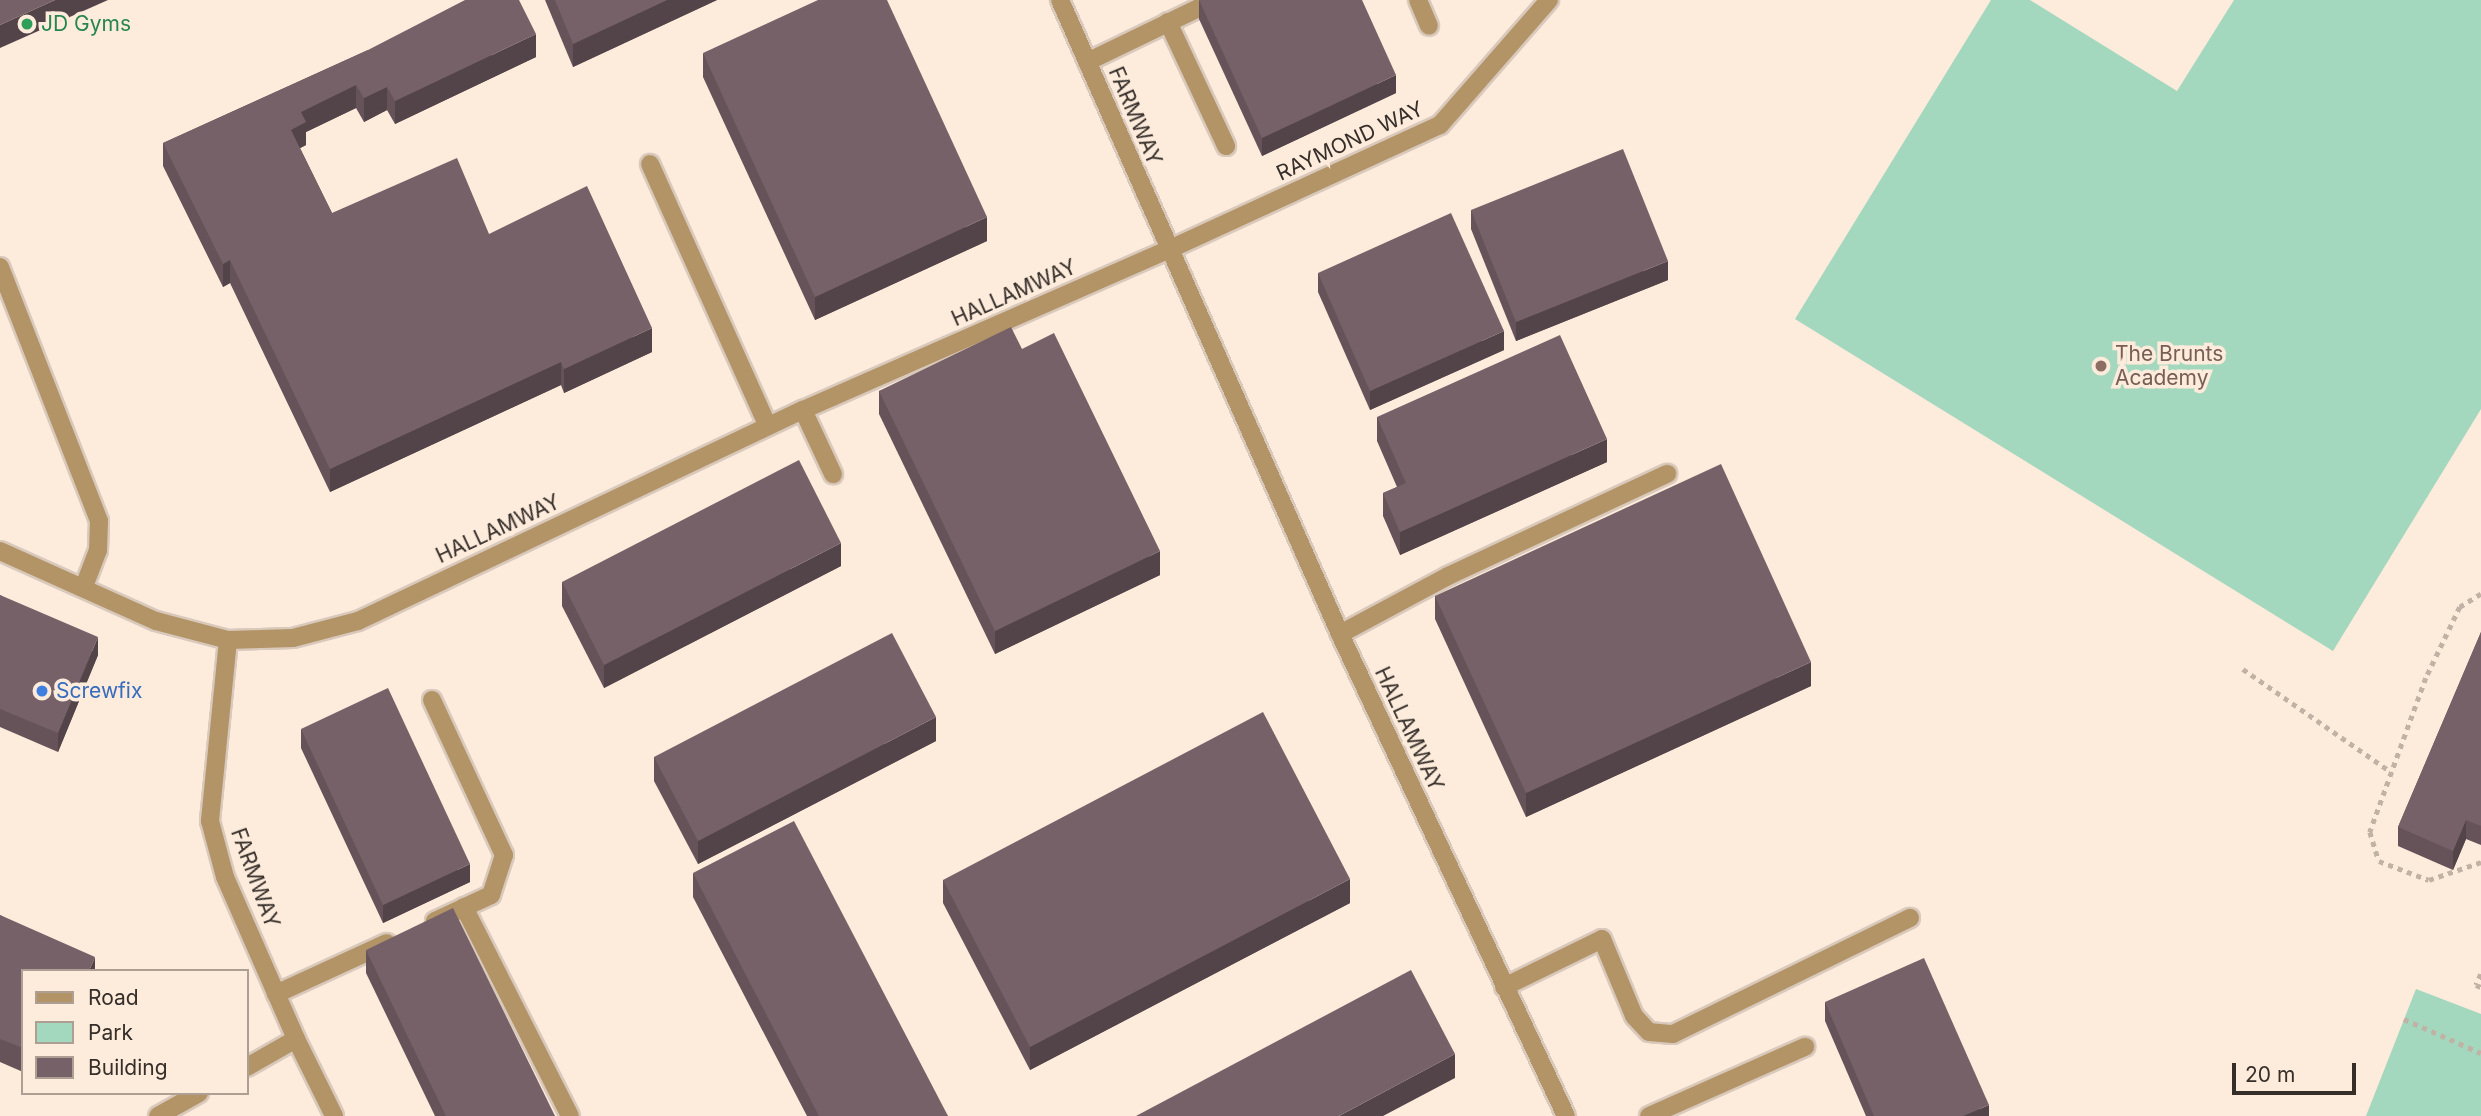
<!DOCTYPE html>
<style>
body{margin:0}
#map{position:relative;width:2481px;height:1116px;overflow:hidden;background:#fdebdc;font-family:Inter,sans-serif}
div>[style]{position:absolute}
[style*='--x']{left:calc(var(--x)*1px);top:calc(var(--y)*1px);width:calc(var(--w)*1px);rotate:calc(var(--a)*1deg)}
.green>*{inset:0;background:#a3d7be}
.path>*{height:4.5px;margin-top:-2.25px;transform-origin:0;background:repeating-linear-gradient(90deg,#c1b2a6 0 5px,transparent 0 10px)}
.roads{filter:drop-shadow(2px 0 #d9c9bc) drop-shadow(-2px 0 #d9c9bc) drop-shadow(0 2px #d9c9bc) drop-shadow(0 -2px #d9c9bc)}
.lane>*{height:18px;margin:-9px;padding:0 9px;transform-origin:9px;border-radius:9px;background:#b39467}
.street>*{height:18px;margin:-9px;padding:0 9px;transform-origin:9px;border-radius:9px;background:#b39467}
.wall>*{inset:0;background:#655359}
.shaded-wall>*{inset:0;background:#534449}
.building>*{inset:0;background:#766168}
.dots>*{width:19px;height:19px;translate:-50% -50%;box-sizing:border-box;border:4px solid #fdebdc;border-radius:50%}
span{translate:-50% -50%;white-space:nowrap;text-align:center;line-height:1.15;-webkit-text-stroke:7px #fdebdc;paint-order:stroke}
.leisure-label{font-size:21px;color:#27864d}
.left{translate:0 -50%;text-align:left}
.street-label{font-size:21px;color:#352e29}
.education-label{font-size:21px;color:#785e54}
.shop-label{font-size:21px;color:#366cbe}
.legend{position:absolute;left:21px;top:969px;width:228px;height:126px;box-sizing:border-box;background:#fdebdc;border:2px solid #ad9f94;margin:0;padding:9px 12px;list-style:none;font-size:21px;color:#352e29}
.legend li{display:flex;align-items:center;gap:14px;height:35px}
.legend b{width:35px;border:2px solid #ad9f94}
.scale{position:absolute;left:2232px;top:1063px;width:124px;height:32px;box-sizing:border-box;border:4px solid #352e29;border-top:0;padding-left:9px;font-size:21px;line-height:24px;white-space:nowrap;color:#352e29;-webkit-text-stroke:5px #fdebdc;paint-order:stroke}
</style>
<div id="map">
<div class="green">
<div style="clip-path:polygon(1991px 0,2030px 0,2177px 91px,2234px 0,2481px 0,2481px 409px,2333px 651px,1795px 319px)"></div>
<div style="clip-path:polygon(2416px 989px,2481px 1014px,2481px 1116px,2366px 1116px)"></div>
</div>
<div class="path">
<div style="--x:2481;--y:594;--w:25;--a:148"></div>
<div style="--x:2460;--y:607;--w:79;--a:115.6"></div>
<div style="--x:2426;--y:678;--w:164;--a:110"></div>
<div style="--x:2370;--y:832;--w:30;--a:73"></div>
<div style="--x:2379;--y:861;--w:53;--a:20.8"></div>
<div style="--x:2429;--y:880;--w:55;--a:-19.1"></div>
<div style="--x:2243;--y:669;--w:180;--a:34.8"></div>
<div style="--x:2481;--y:974;--w:12;--a:114"></div>
<div style="--x:2476;--y:985;--w:5;--a:22"></div>
<div style="--x:2404;--y:1019;--w:84;--a:23.8"></div>
</div>
<div class="roads">
<div class="lane">
<div style="--x:1418;--y:0;--w:28;--a:67"></div>
<div style="--x:1168;--y:22;--w:137;--a:64.9"></div>
<div style="--x:1087;--y:62;--w:142;--a:-25.8"></div>
<div style="--x:650;--y:164;--w:287;--a:65.8"></div>
<div style="--x:0;--y:267;--w:273;--a:68.7"></div>
<div style="--x:99;--y:521;--w:29;--a:92"></div>
<div style="--x:98;--y:550;--w:39;--a:111"></div>
<div style="--x:803;--y:410;--w:71;--a:64.9"></div>
<div style="--x:1340;--y:634;--w:123;--a:-28.2"></div>
<div style="--x:1448;--y:576;--w:242;--a:-25"></div>
<div style="--x:432;--y:700;--w:171;--a:65.1"></div>
<div style="--x:504;--y:855;--w:42;--a:108"></div>
<div style="--x:491;--y:895;--w:62;--a:155.1"></div>
<div style="--x:464;--y:907;--w:234;--a:63.1"></div>
<div style="--x:1504;--y:987;--w:109;--a:-26.1"></div>
<div style="--x:1602;--y:939;--w:83;--a:67.4"></div>
<div style="--x:1634;--y:1016;--w:22;--a:47"></div>
<div style="--x:1649;--y:1032;--w:24;--a:5"></div>
<div style="--x:1673;--y:1034;--w:264;--a:-26.1"></div>
<div style="--x:276;--y:994;--w:122;--a:-24.7"></div>
<div style="--x:1649;--y:1116;--w:171;--a:-23.9"></div>
</div>
<div class="street">
<div style="--x:1060;--y:0;--w:693;--a:66.17"></div>
<div style="--x:1340;--y:634;--w:532;--a:64.88"></div>
<div style="--x:0;--y:551;--w:171;--a:24.2"></div>
<div style="--x:156;--y:621;--w:74;--a:14.8"></div>
<div style="--x:228;--y:640;--w:65;--a:-1.8"></div>
<div style="--x:293;--y:638;--w:67;--a:-14.7"></div>
<div style="--x:358;--y:621;--w:492;--a:-25.4"></div>
<div style="--x:803;--y:410;--w:399;--a:-23.7"></div>
<div style="--x:1168;--y:250;--w:299;--a:-24.7"></div>
<div style="--x:1440;--y:125;--w:166;--a:-48.9"></div>
<div style="--x:228;--y:640;--w:182;--a:95.7"></div>
<div style="--x:210;--y:821;--w:58;--a:75"></div>
<div style="--x:225;--y:877;--w:177;--a:66.3"></div>
<div style="--x:296;--y:1039;--w:56;--a:150.3"></div>
<div style="--x:296;--y:1039;--w:86;--a:63.7"></div>
<div style="--x:158;--y:1116;--w:47;--a:-29.3"></div>
</div>
</div>
<div class="wall">
<div style="clip-path:polygon(545px 0,717px 0,573px 67px)"></div>
<div style="clip-path:polygon(1199px 0,1396px 93px,1262px 156px,1199px 19px)"></div>
<div style="clip-path:polygon(368px 50px,536px 57px,395px 124px,387px 110px,364px 122px,356px 108px,306px 132px,306px 145px,300px 148px,332px 213px,489px 234px,652px 352px,564px 393px,561px 385px,330px 492px,230px 283px,223px 287px,163px 166px,163px 143px)"></div>
<div style="clip-path:polygon(703px 53px,987px 241px,815px 320px,703px 77px)"></div>
<div style="clip-path:polygon(1471px 210px,1668px 280px,1516px 341px,1471px 229px)"></div>
<div style="clip-path:polygon(1318px 273px,1504px 350px,1370px 410px,1318px 292px)"></div>
<div style="clip-path:polygon(1022px 349px,1160px 575px,995px 654px,879px 414px,879px 391px)"></div>
<div style="clip-path:polygon(1377px 417px,1607px 462px,1400px 555px,1383px 516px,1383px 493px,1397px 487px,1377px 441px)"></div>
<div style="clip-path:polygon(841px 566px,604px 688px,562px 606px,562px 582px)"></div>
<div style="clip-path:polygon(0 595px,98px 655px,58px 752px,0 727px)"></div>
<div style="clip-path:polygon(1435px 596px,1811px 686px,1526px 817px,1435px 619px)"></div>
<div style="clip-path:polygon(2481px 632px,2481px 845px,2466px 839px,2453px 870px,2398px 846px,2398px 827px)"></div>
<div style="clip-path:polygon(301px 729px,470px 882px,383px 923px,301px 748px)"></div>
<div style="clip-path:polygon(936px 741px,698px 864px,654px 781px,654px 757px)"></div>
<div style="clip-path:polygon(693px 873px,948px 1116px,807px 1116px,693px 897px)"></div>
<div style="clip-path:polygon(943px 880px,1350px 903px,1030px 1070px,943px 903px)"></div>
<div style="clip-path:polygon(0 915px,95px 971px,23px 971px,23px 1072px,0 1062px)"></div>
<div style="clip-path:polygon(366px 950px,555px 1116px,435px 1116px,366px 973px)"></div>
<div style="clip-path:polygon(1825px 1002px,1989px 1116px,1866px 1116px,1825px 1021px)"></div>
</div>
<div class="shaded-wall">
<div style="clip-path:polygon(55px 0,108px 0,0 48px,0 25px)"></div>
<div style="clip-path:polygon(667px 0,717px 0,573px 67px,573px 44px)"></div>
<div style="clip-path:polygon(536px 34px,536px 57px,395px 124px,395px 101px)"></div>
<div style="clip-path:polygon(1396px 75px,1396px 93px,1262px 156px,1262px 138px)"></div>
<div style="clip-path:polygon(356px 85px,356px 108px,306px 132px,306px 145px,291px 153px,291px 130px,301px 112px)"></div>
<div style="clip-path:polygon(387px 87px,387px 110px,364px 122px,364px 98px)"></div>
<div style="clip-path:polygon(987px 217px,987px 241px,815px 320px,815px 297px)"></div>
<div style="clip-path:polygon(230px 260px,230px 283px,223px 287px,223px 264px)"></div>
<div style="clip-path:polygon(1668px 261px,1668px 280px,1516px 341px,1516px 322px)"></div>
<div style="clip-path:polygon(652px 328px,652px 352px,564px 393px,564px 369px)"></div>
<div style="clip-path:polygon(1504px 331px,1504px 350px,1370px 410px,1370px 391px)"></div>
<div style="clip-path:polygon(561px 362px,561px 385px,330px 492px,330px 469px)"></div>
<div style="clip-path:polygon(1607px 439px,1607px 462px,1400px 555px,1400px 532px)"></div>
<div style="clip-path:polygon(841px 543px,841px 566px,604px 688px,604px 665px)"></div>
<div style="clip-path:polygon(1160px 551px,1160px 575px,995px 654px,995px 631px)"></div>
<div style="clip-path:polygon(98px 637px,98px 655px,58px 752px,58px 733px)"></div>
<div style="clip-path:polygon(1811px 662px,1811px 686px,1526px 817px,1526px 793px)"></div>
<div style="clip-path:polygon(936px 717px,936px 741px,698px 864px,698px 841px)"></div>
<div style="clip-path:polygon(2466px 820px,2466px 839px,2453px 870px,2453px 851px)"></div>
<div style="clip-path:polygon(470px 864px,470px 882px,383px 923px,383px 905px)"></div>
<div style="clip-path:polygon(1350px 879px,1350px 903px,1030px 1070px,1030px 1047px)"></div>
<div style="clip-path:polygon(95px 957px,95px 971px,89px 971px)"></div>
<div style="clip-path:polygon(1455px 1054px,1455px 1078px,1383px 1116px,1339px 1116px)"></div>
<div style="clip-path:polygon(1989px 1105px,1989px 1116px,1963px 1116px)"></div>
</div>
<div class="building">
<div style="clip-path:polygon(0 0,55px 0,0 25px)"></div>
<div style="clip-path:polygon(465px 0,519px 0,536px 34px,395px 101px,387px 87px,364px 98px,356px 85px,301px 112px,306px 122px,291px 130px,332px 213px,457px 158px,489px 234px,587px 186px,652px 328px,564px 369px,561px 362px,330px 469px,230px 260px,223px 264px,163px 143px,368px 50px)"></div>
<div style="clip-path:polygon(555px 0,667px 0,573px 44px)"></div>
<div style="clip-path:polygon(818px 0,887px 0,987px 217px,815px 297px,703px 53px)"></div>
<div style="clip-path:polygon(1199px 0,1362px 0,1396px 75px,1262px 138px)"></div>
<div style="clip-path:polygon(1623px 149px,1668px 261px,1516px 322px,1471px 210px)"></div>
<div style="clip-path:polygon(1451px 213px,1504px 331px,1370px 391px,1318px 273px)"></div>
<div style="clip-path:polygon(1011px 327px,1022px 349px,1054px 333px,1160px 551px,995px 631px,879px 391px)"></div>
<div style="clip-path:polygon(1560px 335px,1607px 439px,1400px 532px,1383px 493px,1406px 483px,1377px 417px)"></div>
<div style="clip-path:polygon(799px 460px,841px 543px,604px 665px,562px 582px)"></div>
<div style="clip-path:polygon(1721px 464px,1811px 662px,1526px 793px,1435px 596px)"></div>
<div style="clip-path:polygon(0 595px,98px 637px,58px 733px,0 709px)"></div>
<div style="clip-path:polygon(2481px 632px,2481px 826px,2466px 820px,2453px 851px,2398px 827px)"></div>
<div style="clip-path:polygon(892px 633px,936px 717px,698px 841px,654px 757px)"></div>
<div style="clip-path:polygon(388px 688px,470px 864px,383px 905px,301px 729px)"></div>
<div style="clip-path:polygon(1263px 712px,1350px 879px,1030px 1047px,943px 880px)"></div>
<div style="clip-path:polygon(794px 821px,948px 1116px,819px 1116px,693px 873px)"></div>
<div style="clip-path:polygon(453px 908px,555px 1116px,446px 1116px,366px 950px)"></div>
<div style="clip-path:polygon(0 915px,95px 957px,89px 971px,23px 971px,23px 1048px,0 1039px)"></div>
<div style="clip-path:polygon(1924px 958px,1989px 1105px,1963px 1116px,1874px 1116px,1825px 1002px)"></div>
<div style="clip-path:polygon(1411px 970px,1455px 1054px,1339px 1116px,1136px 1116px)"></div>
</div>
<div class="dots">
<div style="left:27px;top:24px;background:#2e9e5b"></div>
<div style="left:2101px;top:366px;background:#8d6e63"></div>
<div style="left:42px;top:691px;background:#3f7fe0"></div>
</div>
<div class="leisure-label">
<span class="left" style="left:41px;top:24px">JD Gyms</span>
</div>
<div class="street-label">
<span style="left:1135px;top:116px;rotate:67deg">FARMWAY</span>
<span style="left:1350px;top:141px;rotate:-25deg">RAYMOND WAY</span>
<span style="left:1014px;top:293px;rotate:-24deg">HALLAMWAY</span>
<span style="left:498px;top:529px;rotate:-25deg">HALLAMWAY</span>
<span style="left:1409px;top:729px;rotate:65deg">HALLAMWAY</span>
<span style="left:255px;top:878px;rotate:70deg">FARMWAY</span>
</div>
<div class="education-label">
<span class="left" style="left:2115px;top:366px">The Brunts<br>Academy</span>
</div>
<div class="shop-label">
<span class="left" style="left:56px;top:691px">Screwfix</span>
</div>
<ul class="legend">
<li><b style="height:9px;background:#b39467"></b>Road</li>
<li><b style="height:19px;background:#a3d7be"></b>Park</li>
<li><b style="height:19px;background:#766168"></b>Building</li>
</ul>
<div class="scale">20 m</div>
</div>
